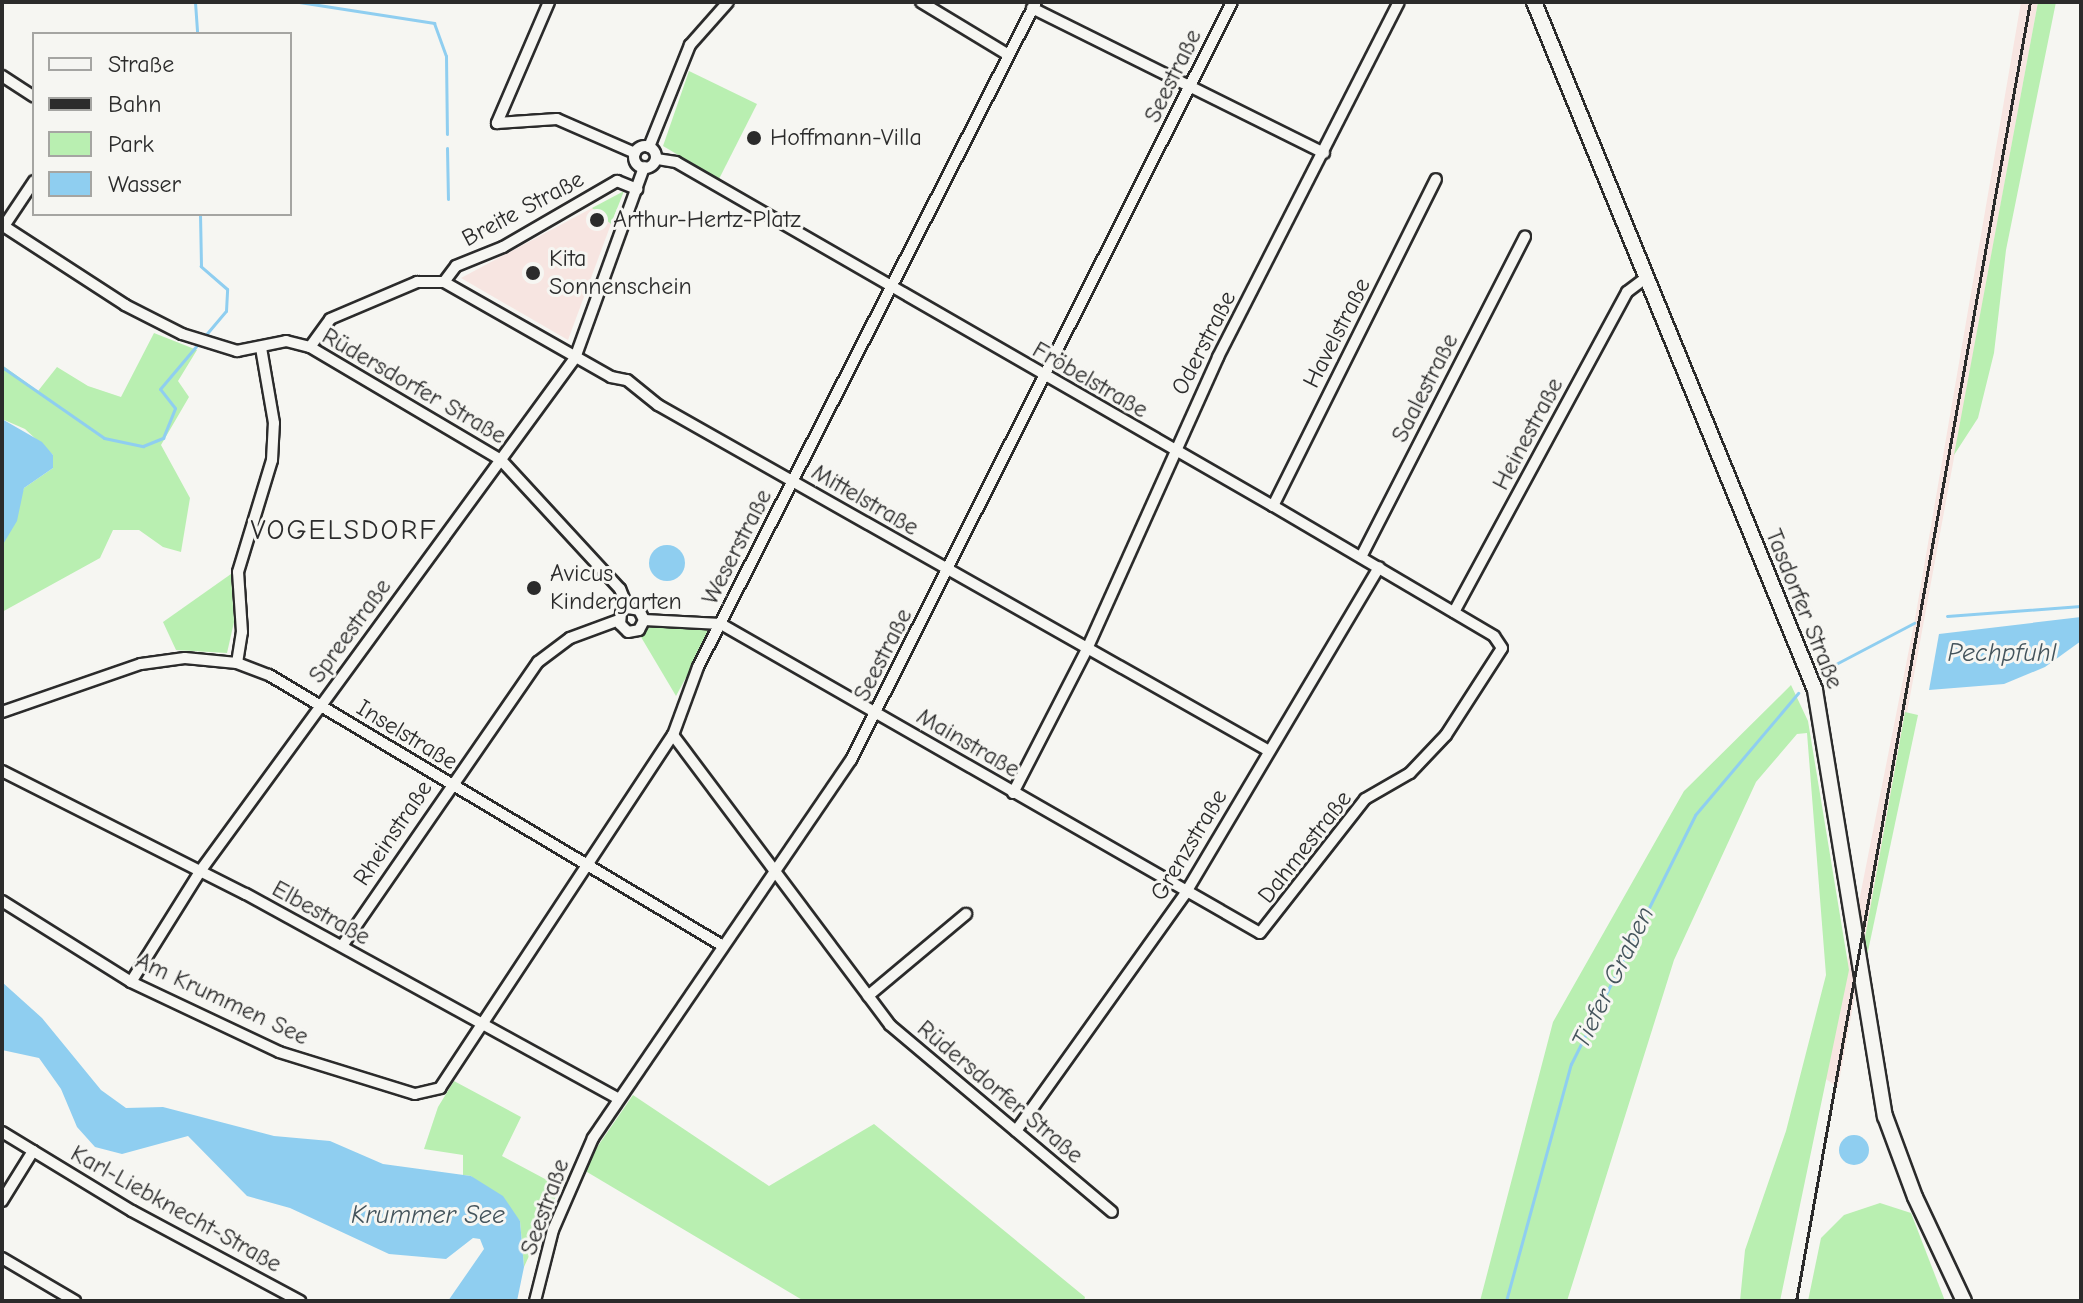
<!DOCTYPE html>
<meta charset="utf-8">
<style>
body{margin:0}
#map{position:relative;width:2083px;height:1303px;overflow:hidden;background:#f6f6f2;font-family:"Comic Neue",sans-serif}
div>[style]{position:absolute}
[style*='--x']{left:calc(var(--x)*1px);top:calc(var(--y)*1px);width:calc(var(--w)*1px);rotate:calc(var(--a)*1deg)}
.built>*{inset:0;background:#f7e5e1}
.green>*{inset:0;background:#b9efb1}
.water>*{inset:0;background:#8fcef0}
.round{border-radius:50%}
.stream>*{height:3px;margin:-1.5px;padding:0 1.5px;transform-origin:1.5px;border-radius:1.5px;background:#8fcef0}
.roads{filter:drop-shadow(2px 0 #2b2b2b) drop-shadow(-2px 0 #2b2b2b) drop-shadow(0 2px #2b2b2b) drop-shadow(0 -2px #2b2b2b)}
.street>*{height:10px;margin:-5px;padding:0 5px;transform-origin:5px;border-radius:5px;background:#f6f6f2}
.street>.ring{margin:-5px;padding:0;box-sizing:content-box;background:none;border:10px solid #f6f6f2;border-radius:50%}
.secondary>*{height:14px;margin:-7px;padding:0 7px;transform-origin:7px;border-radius:7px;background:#f6f6f2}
.rail>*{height:3px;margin:-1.5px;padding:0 1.5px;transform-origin:1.5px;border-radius:1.5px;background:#2b2b2b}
.dots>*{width:22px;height:22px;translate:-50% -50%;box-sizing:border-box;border:4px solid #f6f6f2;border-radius:50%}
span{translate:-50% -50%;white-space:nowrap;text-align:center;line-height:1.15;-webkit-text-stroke:6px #f6f6f2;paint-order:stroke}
.street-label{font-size:24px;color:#2b2b2b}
.poi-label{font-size:24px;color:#2b2b2b}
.left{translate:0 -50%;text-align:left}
.water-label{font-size:26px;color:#44545c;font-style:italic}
.quarter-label{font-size:28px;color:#2b2b2b;letter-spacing:2px}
.frame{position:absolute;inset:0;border:4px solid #2b2b2b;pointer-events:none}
.legend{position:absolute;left:32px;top:32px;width:260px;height:184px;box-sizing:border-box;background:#f6f6f2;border:2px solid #a5a5a2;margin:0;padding:10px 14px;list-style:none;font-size:24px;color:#2b2b2b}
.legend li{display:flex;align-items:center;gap:16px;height:40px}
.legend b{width:40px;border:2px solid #a5a5a2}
</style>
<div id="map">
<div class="built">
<div style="clip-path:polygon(2021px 2px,2038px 2px,1838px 1087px,1824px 1078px,1915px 619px)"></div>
<div style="clip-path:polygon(592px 208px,611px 224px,568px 340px,461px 278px)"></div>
</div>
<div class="green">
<div style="clip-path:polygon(2038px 2px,2056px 2px,2006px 250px,1994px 353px,1978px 418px,1954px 455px)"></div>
<div style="clip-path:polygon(689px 71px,757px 104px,719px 179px,663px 146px)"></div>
<div style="clip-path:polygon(624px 191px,611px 224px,592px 208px)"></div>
<div style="clip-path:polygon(154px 333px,197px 350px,178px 381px,189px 397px,161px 445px,190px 498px,181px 552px,163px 547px,139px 530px,113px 530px,100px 558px,2px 612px,2px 546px,24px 488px,53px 468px,53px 455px,25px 429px,2px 419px,2px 365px,38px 391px,57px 367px,88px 386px,121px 397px)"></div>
<div style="clip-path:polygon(231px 574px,234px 622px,227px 653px,176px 650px,163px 622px)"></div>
<div style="clip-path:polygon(662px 625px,712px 629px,676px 696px,641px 637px,648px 626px)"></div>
<div style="clip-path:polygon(1791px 685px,1808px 721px,1849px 970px,1780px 1301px,1740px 1301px,1745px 1250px,1786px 1131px,1826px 975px,1807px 733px,1797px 734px,1756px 782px,1674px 960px,1567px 1301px,1480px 1301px,1553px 1022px,1684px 791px)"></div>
<div style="clip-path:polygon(1905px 712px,1918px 715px,1864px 970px,1862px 955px)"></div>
<div style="clip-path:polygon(454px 1081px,521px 1117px,502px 1156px,560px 1187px,524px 1267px,520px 1221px,471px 1176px,463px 1175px,463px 1155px,424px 1149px,438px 1107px)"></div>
<div style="clip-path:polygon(633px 1095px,769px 1186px,874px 1124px,1085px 1297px,1084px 1301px,804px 1301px,582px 1169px)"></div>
<div style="clip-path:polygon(1880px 1203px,1911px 1213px,1945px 1301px,1808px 1301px,1821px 1238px,1844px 1215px)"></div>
</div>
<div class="water">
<div style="clip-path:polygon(2px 419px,42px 442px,53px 455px,53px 468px,24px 488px,17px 521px,2px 546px)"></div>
<div class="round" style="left:649px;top:545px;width:36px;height:36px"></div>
<div style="clip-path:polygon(2081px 617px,2081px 641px,2045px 667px,2004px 684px,1929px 690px,1939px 634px)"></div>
<div style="clip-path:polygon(2px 982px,42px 1018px,101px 1090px,126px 1108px,163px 1107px,274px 1136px,330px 1141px,383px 1164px,471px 1176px,503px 1196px,520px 1221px,524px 1267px,517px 1301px,448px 1301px,484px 1249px,480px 1239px,473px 1238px,446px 1259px,389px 1254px,290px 1208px,247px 1196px,188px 1136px,122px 1154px,95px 1147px,77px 1127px,61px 1089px,39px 1058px,2px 1050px)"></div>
<div class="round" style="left:1839px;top:1135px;width:30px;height:30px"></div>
</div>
<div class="stream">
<div style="--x:195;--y:2;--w:32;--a:86"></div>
<div style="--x:299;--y:2;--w:137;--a:8.8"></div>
<div style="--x:434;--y:23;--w:35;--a:70"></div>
<div style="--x:446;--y:56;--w:78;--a:89.3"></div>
<div style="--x:447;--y:148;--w:51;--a:88.9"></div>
<div style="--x:2;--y:367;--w:124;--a:34.8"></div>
<div style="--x:104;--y:438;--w:40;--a:12"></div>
<div style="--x:143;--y:446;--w:22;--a:-22"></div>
<div style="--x:163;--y:438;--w:32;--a:-68"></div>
<div style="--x:175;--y:408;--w:24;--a:-128"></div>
<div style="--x:160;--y:389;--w:102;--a:-49.8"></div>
<div style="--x:226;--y:311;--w:22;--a:-87"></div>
<div style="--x:227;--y:289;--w:35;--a:-139"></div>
<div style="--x:201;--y:266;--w:52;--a:-91.1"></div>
<div style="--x:1947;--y:616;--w:134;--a:-4.3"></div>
<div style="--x:1832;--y:666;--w:93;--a:-27.7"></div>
<div style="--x:1506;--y:1301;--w:246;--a:-74.7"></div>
<div style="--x:1571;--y:1064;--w:278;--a:-63.5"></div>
<div style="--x:1695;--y:815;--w:160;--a:-49.8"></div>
</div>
<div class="roads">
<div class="street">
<div style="--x:549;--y:2;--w:132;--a:113.3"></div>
<div style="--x:497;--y:123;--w:60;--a:-3.8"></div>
<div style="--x:557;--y:119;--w:85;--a:23.6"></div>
<div style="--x:921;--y:2;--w:100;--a:31.2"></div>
<div style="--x:1032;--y:8;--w:326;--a:26.4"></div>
<div style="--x:2;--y:76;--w:38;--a:33"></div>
<div class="ring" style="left:634px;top:146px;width:12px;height:12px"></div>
<div style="--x:649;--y:147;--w:110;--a:-68.1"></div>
<div style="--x:690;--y:45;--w:57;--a:-48.5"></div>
<div style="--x:2;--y:225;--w:147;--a:33"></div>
<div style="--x:125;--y:305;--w:64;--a:27"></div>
<div style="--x:182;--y:334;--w:58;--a:17.2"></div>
<div style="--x:237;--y:351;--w:50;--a:-11.5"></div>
<div style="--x:286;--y:341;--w:25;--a:14"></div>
<div style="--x:310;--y:347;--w:222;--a:30.6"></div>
<div style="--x:501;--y:460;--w:176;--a:47.3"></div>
<div style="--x:620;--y:589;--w:21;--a:67"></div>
<div style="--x:4;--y:226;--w:54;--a:-56.3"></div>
<div style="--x:444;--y:282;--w:192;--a:29.6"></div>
<div style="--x:611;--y:377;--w:16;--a:11"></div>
<div style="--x:627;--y:380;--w:40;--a:39"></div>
<div style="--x:658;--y:405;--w:702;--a:29.52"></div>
<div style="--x:310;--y:347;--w:34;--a:-54"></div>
<div style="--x:330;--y:319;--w:95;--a:-23"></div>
<div style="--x:417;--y:282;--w:27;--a:0"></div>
<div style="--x:444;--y:282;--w:20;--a:-53"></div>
<div style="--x:456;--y:266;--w:51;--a:-22"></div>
<div style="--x:503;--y:247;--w:132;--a:-30.1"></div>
<div style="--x:617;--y:181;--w:22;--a:22"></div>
<div style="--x:1273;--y:506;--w:365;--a:-63.5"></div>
<div style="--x:1361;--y:557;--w:360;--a:-62.9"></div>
<div style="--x:628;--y:608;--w:11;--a:10"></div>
<div style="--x:639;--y:610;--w:11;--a:63"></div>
<div style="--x:1454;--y:612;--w:364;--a:-61.6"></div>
<div style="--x:1627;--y:292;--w:20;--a:-37"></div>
<div style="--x:621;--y:613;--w:11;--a:95"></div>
<div style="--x:620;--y:624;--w:11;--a:45"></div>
<div style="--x:628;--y:632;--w:11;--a:-10"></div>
<div style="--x:639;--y:630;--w:11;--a:-63"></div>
<div style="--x:644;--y:620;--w:77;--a:3"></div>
<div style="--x:721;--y:624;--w:621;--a:29.82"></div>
<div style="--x:1260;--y:933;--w:170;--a:-51.9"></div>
<div style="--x:1365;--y:799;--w:52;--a:-30"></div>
<div style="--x:1410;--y:773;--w:52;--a:-46.5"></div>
<div style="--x:1446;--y:735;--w:103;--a:-57.2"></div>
<div style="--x:1502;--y:648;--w:14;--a:-124"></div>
<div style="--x:1494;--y:636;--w:256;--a:-149.5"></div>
<div style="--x:1273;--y:506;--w:689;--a:-150.05"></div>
<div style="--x:676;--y:162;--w:20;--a:-171"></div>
<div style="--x:237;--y:663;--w:31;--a:-81"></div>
<div style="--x:242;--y:632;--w:60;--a:-93.8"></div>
<div style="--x:238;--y:572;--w:117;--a:-73.1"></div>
<div style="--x:272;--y:460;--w:37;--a:-87"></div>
<div style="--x:274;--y:423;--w:76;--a:-99.8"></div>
<div style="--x:2;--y:712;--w:147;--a:-19.1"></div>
<div style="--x:141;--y:664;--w:44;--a:-7.8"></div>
<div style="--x:185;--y:658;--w:52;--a:5.5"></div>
<div style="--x:237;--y:663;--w:34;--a:21"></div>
<div style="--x:269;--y:675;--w:529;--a:30.83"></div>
<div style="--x:673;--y:735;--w:362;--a:53.2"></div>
<div style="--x:890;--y:1025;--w:290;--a:40.1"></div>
<div style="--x:2;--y:771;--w:273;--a:26.8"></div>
<div style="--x:246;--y:894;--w:422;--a:28.8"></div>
<div style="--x:1013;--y:793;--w:162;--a:-62.8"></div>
<div style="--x:1087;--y:649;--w:320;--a:-65.8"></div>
<div style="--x:1218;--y:357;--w:398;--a:-63"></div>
<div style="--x:2;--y:901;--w:152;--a:32.1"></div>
<div style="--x:131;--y:982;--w:164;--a:25.3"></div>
<div style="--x:279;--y:1052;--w:142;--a:17.2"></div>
<div style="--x:415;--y:1094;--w:26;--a:-13"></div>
<div style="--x:440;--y:1088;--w:423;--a:-56.6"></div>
<div style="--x:673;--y:735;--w:72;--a:-69.8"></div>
<div style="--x:698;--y:667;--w:746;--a:-63.06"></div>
<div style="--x:342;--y:946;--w:345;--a:-55.4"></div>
<div style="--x:538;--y:662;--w:40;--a:-37"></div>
<div style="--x:570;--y:638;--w:52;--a:-20.2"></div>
<div style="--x:131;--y:982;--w:132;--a:-58"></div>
<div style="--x:201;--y:870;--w:634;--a:-53.85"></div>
<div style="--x:575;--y:358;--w:203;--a:-70.1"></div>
<div style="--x:868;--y:996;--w:128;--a:-39.9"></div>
<div style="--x:1016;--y:1131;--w:291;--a:-54.5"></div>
<div style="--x:1185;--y:894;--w:380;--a:-59.3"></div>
<div style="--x:2;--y:1132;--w:152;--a:31.3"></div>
<div style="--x:132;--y:1211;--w:191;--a:28.2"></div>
<div style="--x:2;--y:1201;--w:59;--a:-58.2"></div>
<div style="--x:2;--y:1258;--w:85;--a:30.5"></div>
<div style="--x:535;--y:1301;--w:73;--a:-75.8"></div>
<div style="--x:553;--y:1230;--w:100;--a:-66.5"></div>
<div style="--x:593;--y:1138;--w:458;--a:-55.7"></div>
<div style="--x:851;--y:760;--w:848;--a:-63.31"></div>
</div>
<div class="secondary">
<div style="--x:1534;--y:2;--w:743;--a:67.78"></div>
<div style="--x:1815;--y:690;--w:432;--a:80.7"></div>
<div style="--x:1885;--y:1116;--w:86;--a:69.7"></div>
<div style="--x:1915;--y:1197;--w:115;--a:64.8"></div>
</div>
</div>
<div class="rail">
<div style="--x:1796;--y:1301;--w:1320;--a:-79.79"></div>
</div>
<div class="dots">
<div style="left:754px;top:138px;background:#2b2b2b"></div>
<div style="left:597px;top:220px;background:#2b2b2b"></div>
<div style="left:533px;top:273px;background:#2b2b2b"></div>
<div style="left:534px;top:588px;background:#2b2b2b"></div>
</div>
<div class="street-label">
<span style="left:1173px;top:76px;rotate:-64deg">Seestraße</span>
<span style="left:523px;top:209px;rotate:-28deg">Breite Straße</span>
<span style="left:1337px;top:333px;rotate:-63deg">Havelstraße</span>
<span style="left:1204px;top:343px;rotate:-63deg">Oderstraße</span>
<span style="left:1090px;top:380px;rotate:30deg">Fröbelstraße</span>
<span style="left:414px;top:386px;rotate:30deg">Rüdersdorfer Straße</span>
<span style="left:1425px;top:388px;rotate:-63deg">Saalestraße</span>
<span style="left:1528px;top:434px;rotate:-62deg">Heinestraße</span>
<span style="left:865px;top:500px;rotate:30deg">Mittelstraße</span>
<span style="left:737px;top:547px;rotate:-63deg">Weserstraße</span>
<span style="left:1804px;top:609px;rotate:68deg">Tasdorfer Straße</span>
<span style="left:350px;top:631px;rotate:-54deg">Spreestraße</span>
<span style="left:883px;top:655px;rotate:-63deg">Seestraße</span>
<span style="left:407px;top:735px;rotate:31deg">Inselstraße</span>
<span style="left:968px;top:743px;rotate:30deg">Mainstraße</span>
<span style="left:393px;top:833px;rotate:-56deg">Rheinstraße</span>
<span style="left:1189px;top:845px;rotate:-59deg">Grenzstraße</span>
<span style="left:1305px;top:847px;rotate:-52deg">Dahmestraße</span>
<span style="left:321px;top:913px;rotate:29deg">Elbestraße</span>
<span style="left:222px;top:999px;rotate:25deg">Am Krummen See</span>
<span style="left:1000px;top:1092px;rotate:40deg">Rüdersdorfer Straße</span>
<span style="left:545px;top:1207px;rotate:-70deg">Seestraße</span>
<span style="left:176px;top:1209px;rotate:29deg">Karl-Liebknecht-Straße</span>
</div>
<div class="poi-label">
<span class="left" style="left:770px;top:138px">Hoffmann-Villa</span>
<span class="left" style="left:613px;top:220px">Arthur-Hertz-Platz</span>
<span class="left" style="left:549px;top:273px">Kita<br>Sonnenschein</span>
<span class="left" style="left:550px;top:588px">Avicus<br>Kindergarten</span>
</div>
<div class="water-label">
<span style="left:2002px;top:654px">Pechpfuhl</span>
<span style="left:1614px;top:978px;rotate:-64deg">Tiefer Graben</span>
<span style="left:428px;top:1216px">Krummer See</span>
</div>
<div class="quarter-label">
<span style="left:344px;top:530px">VOGELSDORF</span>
</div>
<div class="frame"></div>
<ul class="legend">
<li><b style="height:10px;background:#f6f6f2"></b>Straße</li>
<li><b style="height:10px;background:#2b2b2b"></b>Bahn</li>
<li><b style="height:22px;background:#b9efb1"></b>Park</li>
<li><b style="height:22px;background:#8fcef0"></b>Wasser</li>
</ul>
</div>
